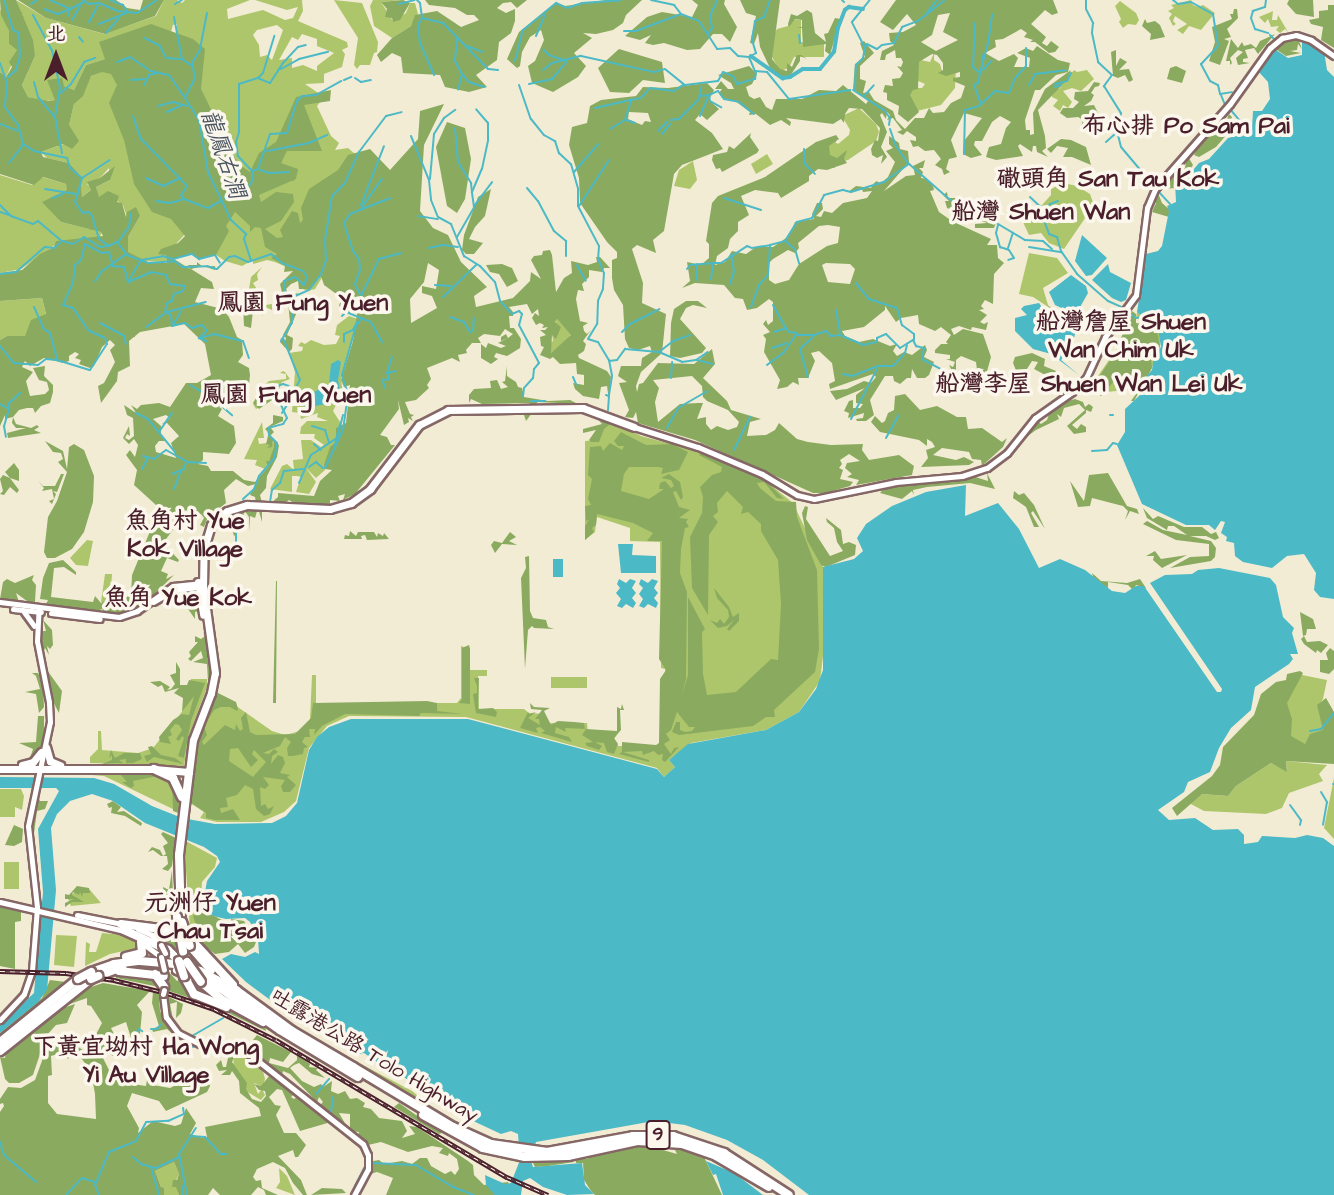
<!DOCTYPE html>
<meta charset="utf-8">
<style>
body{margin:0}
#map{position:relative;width:1334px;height:1195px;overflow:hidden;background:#f3ecd5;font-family:"Architects Daughter","LXGW WenKai TC",sans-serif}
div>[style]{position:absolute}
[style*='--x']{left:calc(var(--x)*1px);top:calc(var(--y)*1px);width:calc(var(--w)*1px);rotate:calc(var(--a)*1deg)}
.green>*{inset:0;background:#aec66b}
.forest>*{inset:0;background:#8aab5f}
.water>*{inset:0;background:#4cb9c6}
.stream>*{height:2px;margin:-1px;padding:0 1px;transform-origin:1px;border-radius:1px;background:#4cb9c6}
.canal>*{height:3.5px;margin:-1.75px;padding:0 1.75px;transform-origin:1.75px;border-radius:1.75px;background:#4cb9c6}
.roads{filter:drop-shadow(2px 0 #856766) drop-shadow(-2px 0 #856766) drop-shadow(0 2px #856766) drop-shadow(0 -2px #856766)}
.secondary>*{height:5px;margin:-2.5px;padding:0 2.5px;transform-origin:2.5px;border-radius:2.5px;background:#fff}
.primary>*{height:7px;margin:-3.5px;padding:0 3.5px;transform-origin:3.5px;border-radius:3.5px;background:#fff}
.motorway>*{height:8px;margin:-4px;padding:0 4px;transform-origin:4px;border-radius:4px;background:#fff}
.rail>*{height:4.5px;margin-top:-2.25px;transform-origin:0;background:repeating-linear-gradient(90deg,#fbf7ec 0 5px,#4a1f2b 0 10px);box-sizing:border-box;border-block:2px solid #4a1f2b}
.bridges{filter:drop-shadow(2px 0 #856766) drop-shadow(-2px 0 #856766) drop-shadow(0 2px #856766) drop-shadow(0 -2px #856766)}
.secondary-bridge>*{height:5px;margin:-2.5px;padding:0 2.5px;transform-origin:2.5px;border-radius:2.5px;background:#fff}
.motorway-bridge>*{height:8px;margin:-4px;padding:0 4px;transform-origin:4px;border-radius:4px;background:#fff}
span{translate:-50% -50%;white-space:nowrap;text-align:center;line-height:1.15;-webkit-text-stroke:7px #fbf7ec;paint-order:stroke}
.shield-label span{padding:2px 5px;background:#fbf7ec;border:2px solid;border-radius:5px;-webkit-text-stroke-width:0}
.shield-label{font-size:19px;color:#4a1f2b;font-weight:700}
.street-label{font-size:21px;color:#4a1f2b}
.water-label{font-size:23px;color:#4b5561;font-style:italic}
.quarter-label{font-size:24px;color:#4a1f2b;font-weight:700}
.north{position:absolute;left:21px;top:21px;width:70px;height:70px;-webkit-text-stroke:5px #fbf7ec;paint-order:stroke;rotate:0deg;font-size:19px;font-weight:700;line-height:28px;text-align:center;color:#4a1f2b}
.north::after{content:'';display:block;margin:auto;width:24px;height:32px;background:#4a1f2b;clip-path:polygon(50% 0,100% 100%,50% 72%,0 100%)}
</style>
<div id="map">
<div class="green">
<div style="clip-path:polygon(evenodd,16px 0,46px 18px,104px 34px,156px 16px,164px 0,177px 0,182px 3px,185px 0,250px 0,227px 9px,228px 19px,263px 10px,285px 20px,293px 18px,298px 7px,287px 10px,255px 0,302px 0,303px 11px,298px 21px,347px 42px,348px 47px,342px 50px,345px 54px,342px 67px,324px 74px,324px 83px,305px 84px,324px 97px,317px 106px,331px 136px,339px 143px,335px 150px,348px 148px,355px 154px,323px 276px,315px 289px,307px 291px,301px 288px,304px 281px,291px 269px,275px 262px,267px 260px,253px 264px,253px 260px,242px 266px,225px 261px,185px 234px,166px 255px,167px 262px,145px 261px,127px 255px,128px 237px,140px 216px,127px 217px,123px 205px,116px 200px,114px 194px,98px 199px,96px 187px,110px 180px,109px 168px,100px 178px,87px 184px,92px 189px,82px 197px,81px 176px,69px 163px,47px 158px,41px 152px,64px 144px,74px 104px,91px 76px,183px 38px,177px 35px,177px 24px,173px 25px,169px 39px,86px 65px,74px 90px,64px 86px,55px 100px,45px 101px,28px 97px,22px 85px,35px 56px,16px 0,277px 25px,283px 30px,272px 60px,267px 55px,260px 57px,259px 45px,253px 35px,257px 30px,277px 25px,16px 0,302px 34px,317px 39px,317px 46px,334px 53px,317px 66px,317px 71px,303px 65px,292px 68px,292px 58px,279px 60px,292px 37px,298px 40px,302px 34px)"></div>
<div style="clip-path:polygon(334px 0,362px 3px,378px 42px,377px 52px,374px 53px,370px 65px,360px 65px,357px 69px,354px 65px,358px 38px)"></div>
<div style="clip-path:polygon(373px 0,401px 0,381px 2px,393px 21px,406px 13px,410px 3px,415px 3px,418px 14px,411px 26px,392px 38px,374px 26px,370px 6px)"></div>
<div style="clip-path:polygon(1191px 0,1193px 5px,1198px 7px,1203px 5px,1215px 13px,1201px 30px,1189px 26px,1183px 34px,1177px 30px,1187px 24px,1175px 16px,1173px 21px,1176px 24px,1173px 26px,1169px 18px,1172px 14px,1168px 11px,1174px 8px,1171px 5px)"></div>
<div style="clip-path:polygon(1120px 1px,1136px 13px,1139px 20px,1136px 25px,1128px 24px,1123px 28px,1119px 22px,1121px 19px,1115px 6px)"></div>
<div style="clip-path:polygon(0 9px,9px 31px,9px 44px,18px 50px,6px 77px,0 72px)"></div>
<div style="clip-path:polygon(1273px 11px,1272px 20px,1277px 20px,1278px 15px,1288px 32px,1285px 29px,1280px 33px,1276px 30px,1279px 26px,1271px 27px,1268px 19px,1265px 23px,1259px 17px)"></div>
<div style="clip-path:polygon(791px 19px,801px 20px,801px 42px,824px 43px,824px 57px,794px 57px,789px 68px,780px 71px,772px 57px,773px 36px,777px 29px,788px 26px)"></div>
<div style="clip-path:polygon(934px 53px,934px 60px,940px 64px,942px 71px,956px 67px,955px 88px,941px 105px,913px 112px,906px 100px,910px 88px,922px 88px,925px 84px,916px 80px,916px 59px,930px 62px)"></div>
<div style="clip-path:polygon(1074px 70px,1077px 72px,1087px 70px,1094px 79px,1081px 91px,1072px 88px,1063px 91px,1072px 102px,1068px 108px,1063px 105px,1060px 111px,1053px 106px,1058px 100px,1052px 97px,1052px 92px,1060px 88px)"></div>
<div style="clip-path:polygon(859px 108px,876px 124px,879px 132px,876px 141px,848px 160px,827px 166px,827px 144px,832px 140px,838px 144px,849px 135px,850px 130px,842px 116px)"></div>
<div style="clip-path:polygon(767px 154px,773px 164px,756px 174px,751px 164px)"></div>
<div style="clip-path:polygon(693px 161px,697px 180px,690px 189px,674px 186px,679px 170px)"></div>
<div style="clip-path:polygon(0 175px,32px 185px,42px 177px,66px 184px,68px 190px,53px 212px,61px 222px,102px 232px,100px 237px,58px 243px,21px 269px,0 273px)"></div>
<div style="clip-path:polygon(1063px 183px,1077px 186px,1090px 194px,1094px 205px,1064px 249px,1049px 243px,1041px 233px,1029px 235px,1022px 220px,1042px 205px,1051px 195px,1051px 189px)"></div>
<div style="clip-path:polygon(1029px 253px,1057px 258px,1068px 273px,1043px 288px,1048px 305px,1062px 316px,1033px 297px,1019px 294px)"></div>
<div style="clip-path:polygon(262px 267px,257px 274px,258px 280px,253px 283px,258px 291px,256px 297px,263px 301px,265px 305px,272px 304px,272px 310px,263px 306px,261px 301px,263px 316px,256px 304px,247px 311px,246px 307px,251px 277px)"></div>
<div style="clip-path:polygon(42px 298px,46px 315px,25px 336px,7px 336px,0 340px,0 301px)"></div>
<div style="clip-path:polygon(1137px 312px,1155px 325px,1160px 335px,1160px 350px,1153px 365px,1143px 384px,1136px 379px,1136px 389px,1097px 393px,1096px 379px,1124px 338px,1124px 324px,1144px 325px,1145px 322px,1136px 318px)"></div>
<div style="clip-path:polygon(349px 316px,358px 319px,341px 378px,344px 404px,337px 403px,333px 411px,342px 425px,325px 470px,316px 478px,306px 468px,316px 482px,309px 494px,296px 492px,301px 477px,297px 476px,292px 476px,292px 492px,270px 489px,282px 466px,287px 464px,294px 470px,293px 460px,303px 459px,301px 440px,311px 440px,321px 447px,324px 445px,314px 438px,315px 434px,300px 434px,301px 427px,307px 421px,328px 421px,317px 417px,318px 413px,301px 419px,300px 413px,292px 412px,295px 372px,289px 353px,302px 351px,303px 347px,298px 346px,301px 342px,305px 344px,311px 340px,324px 345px,336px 344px,340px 336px,335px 335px,337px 325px)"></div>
<div style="clip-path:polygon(556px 318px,571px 334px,569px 340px,551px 353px,549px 344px,553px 341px,552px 334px,555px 335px)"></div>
<div style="clip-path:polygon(283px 371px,285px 372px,290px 379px,282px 382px,275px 398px,256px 409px,253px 404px,259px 399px,260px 389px,269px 381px,286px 379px,286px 374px,280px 373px)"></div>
<div style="clip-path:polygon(611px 421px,641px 436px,690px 449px,767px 482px,793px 503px,823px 566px,825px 639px,820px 681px,799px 712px,766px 730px,691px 743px,669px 760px,675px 767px,664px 777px,657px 768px,466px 717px,349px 716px,327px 726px,309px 748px,296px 801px,284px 812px,261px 822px,217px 822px,200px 818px,204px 812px,190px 803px,194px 797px,199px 736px,219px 694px,272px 731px,285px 735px,300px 731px,310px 720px,312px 675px,316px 675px,316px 703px,457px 703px,461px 698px,461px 646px,470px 649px,470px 670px,487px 670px,487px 676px,478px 676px,479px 709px,524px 709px,529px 713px,545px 714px,546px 723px,587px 723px,588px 733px,618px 733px,614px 739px,618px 746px,661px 746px,661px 677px,665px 677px,665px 669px,661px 668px,660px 542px,630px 541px,630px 528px,597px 517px,595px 532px,585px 540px,585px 441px,596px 440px,605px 423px,608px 425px)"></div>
<div style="clip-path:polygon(262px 422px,264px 438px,258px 438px,259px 444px,267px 443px,268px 435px,276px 448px,265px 469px,255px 465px,257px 460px,244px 459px)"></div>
<div style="clip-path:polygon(87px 540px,93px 541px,88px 566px,76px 565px,70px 558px)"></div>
<div style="clip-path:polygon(105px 574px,112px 574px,110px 603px,101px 602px)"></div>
<div style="clip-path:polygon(1297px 674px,1327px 680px,1323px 699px,1319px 705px,1325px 718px,1326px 731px,1306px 746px,1286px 735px,1286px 703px)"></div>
<div style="clip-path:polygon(551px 677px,587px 677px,587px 688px,551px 688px)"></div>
<div style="clip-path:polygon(191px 679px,207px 679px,207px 687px,189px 736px,184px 766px,90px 763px,90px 757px,98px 749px,98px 731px,101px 731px,102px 750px,138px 753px,153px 748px,185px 708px)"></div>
<div style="clip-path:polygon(1286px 761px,1327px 765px,1319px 774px,1323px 781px,1289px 793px,1282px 808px,1266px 814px,1204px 811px,1189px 803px,1202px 794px,1228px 796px,1236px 786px,1271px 763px,1287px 771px)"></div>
<div style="clip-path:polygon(64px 770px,146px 770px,168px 775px,179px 793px,179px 812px,104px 776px,67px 773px)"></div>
<div style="clip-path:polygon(1334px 778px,1334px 839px,1324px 828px)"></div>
<div style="clip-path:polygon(0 789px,21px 789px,24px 796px,22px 810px,15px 807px,15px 817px,0 817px)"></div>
<div style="clip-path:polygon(184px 840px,217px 858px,215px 867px,202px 882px,201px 900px,209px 914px,218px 918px,203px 937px,190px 929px)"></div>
<div style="clip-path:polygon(4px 862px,19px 862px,19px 889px,4px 889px)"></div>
<div style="clip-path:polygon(79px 887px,90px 890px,101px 903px,71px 906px,68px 899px)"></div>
<div style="clip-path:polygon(102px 933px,124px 935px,139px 943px,138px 948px,110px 954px,85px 966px,86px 942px,90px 944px,89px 952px,96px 952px)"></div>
<div style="clip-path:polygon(56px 935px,77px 936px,74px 967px,54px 965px)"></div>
<div style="clip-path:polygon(240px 1052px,246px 1055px,249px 1063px,252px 1060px,262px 1067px,265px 1079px,263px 1087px,254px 1083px,258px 1094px,262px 1089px,265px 1095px,261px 1100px,244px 1090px,233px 1067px,234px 1055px)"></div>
<div style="clip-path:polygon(346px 1056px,412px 1091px,424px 1101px,423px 1104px)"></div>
<div style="clip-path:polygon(174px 1162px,179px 1174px,173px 1187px,177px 1187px,179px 1195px,164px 1195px,155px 1171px)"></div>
<div style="clip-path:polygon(279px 1168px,287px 1176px,295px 1195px,276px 1188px,280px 1182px)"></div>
</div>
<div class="forest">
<div style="clip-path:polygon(evenodd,0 0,16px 0,33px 40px,35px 56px,22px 85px,28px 97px,48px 101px,55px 100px,47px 80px,62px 78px,64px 86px,74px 90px,86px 65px,105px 59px,99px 42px,151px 24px,193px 39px,205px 49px,201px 89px,238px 164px,250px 172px,259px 153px,276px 142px,296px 97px,331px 90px,330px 101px,304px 105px,322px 151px,287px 151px,281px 163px,298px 169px,296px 179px,259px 195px,261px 202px,276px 192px,293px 194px,294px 202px,281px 221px,265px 229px,277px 238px,283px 237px,280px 230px,292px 211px,298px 213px,300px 223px,303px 220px,301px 208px,309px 189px,338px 170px,348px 155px,370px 149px,390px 170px,418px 139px,420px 111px,444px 104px,424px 145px,420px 211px,433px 228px,448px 235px,461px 262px,487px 287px,474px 296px,476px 307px,513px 298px,530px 281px,531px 272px,541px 279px,531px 260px,534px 256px,542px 255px,543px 251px,550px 250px,552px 255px,556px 292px,564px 278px,572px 273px,571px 261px,588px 265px,597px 262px,596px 257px,600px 257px,610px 268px,604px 268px,602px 272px,589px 270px,589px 277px,582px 284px,584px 291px,578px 290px,576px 299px,580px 321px,588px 323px,583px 326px,584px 331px,587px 334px,591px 330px,583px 341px,586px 344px,584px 351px,578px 355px,579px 358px,607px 371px,611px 377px,609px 401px,607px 386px,601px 387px,599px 399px,583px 396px,575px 389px,573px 383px,584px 385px,584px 375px,577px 374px,576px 363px,560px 364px,553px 357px,550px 359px,540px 355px,544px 347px,541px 346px,540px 337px,546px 335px,540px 330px,545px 330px,548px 327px,542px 328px,544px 325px,540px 323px,536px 325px,532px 318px,535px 313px,539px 316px,538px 309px,532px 314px,527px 304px,509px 307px,513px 312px,513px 316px,509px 316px,510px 328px,514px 328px,521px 339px,520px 348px,507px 356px,496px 353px,494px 357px,498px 359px,491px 364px,481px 358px,481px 344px,486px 348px,488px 343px,501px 348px,506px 346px,498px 343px,508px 338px,501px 341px,501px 337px,506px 334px,508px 338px,513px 334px,505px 329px,500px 336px,484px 334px,478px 338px,481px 343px,472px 343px,466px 350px,467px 353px,458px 355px,460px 362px,452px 358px,427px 368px,431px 379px,427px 385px,429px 388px,416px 400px,405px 402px,410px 414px,414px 415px,411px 417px,413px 421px,408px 418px,409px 422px,404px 425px,398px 400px,399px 409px,380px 435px,387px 437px,391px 445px,395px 445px,355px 494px,343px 500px,345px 494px,338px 496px,340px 501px,330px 500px,330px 504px,315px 505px,297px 505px,289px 500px,283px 505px,272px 502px,278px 497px,278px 493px,314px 496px,320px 481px,332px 470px,325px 469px,324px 465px,330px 447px,336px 442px,336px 428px,346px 423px,350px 385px,344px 387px,341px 380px,353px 341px,357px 314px,342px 314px,344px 310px,339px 306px,343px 293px,335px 293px,324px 285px,321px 276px,309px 289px,299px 289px,298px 281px,291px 284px,286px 289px,288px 295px,283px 295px,284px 301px,280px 284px,293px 271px,284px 272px,285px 266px,271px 258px,277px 254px,265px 247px,261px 228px,255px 227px,250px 232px,250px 226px,235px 212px,226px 226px,229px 231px,216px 255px,199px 259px,192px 254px,174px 259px,190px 269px,188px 265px,197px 265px,197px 262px,203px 267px,215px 266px,215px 270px,203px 266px,191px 269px,212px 282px,214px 289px,201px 288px,195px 302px,222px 309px,229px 317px,237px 337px,242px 340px,243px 355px,238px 362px,249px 368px,250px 375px,248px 395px,224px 398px,225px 404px,219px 407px,222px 409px,218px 416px,234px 426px,236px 443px,229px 454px,203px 452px,203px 460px,198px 464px,208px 466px,211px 471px,233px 471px,244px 480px,255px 482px,268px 467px,266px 461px,269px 461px,274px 447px,273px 440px,272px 447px,267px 448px,270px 445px,266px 444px,269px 433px,265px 429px,273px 423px,273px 415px,283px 417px,283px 421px,270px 427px,274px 432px,270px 436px,279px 445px,277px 457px,267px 476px,266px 488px,260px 495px,262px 503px,256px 503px,255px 497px,250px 495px,256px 484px,248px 486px,236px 479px,224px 490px,226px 503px,208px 517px,204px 527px,200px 525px,204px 518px,201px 514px,193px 516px,190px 522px,190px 510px,181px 511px,182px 518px,163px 543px,179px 560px,178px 562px,167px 558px,161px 571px,168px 574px,166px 579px,174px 575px,139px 609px,119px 615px,105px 614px,102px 609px,95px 612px,45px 606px,48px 600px,40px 599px,43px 578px,49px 563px,63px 560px,76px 572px,76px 575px,64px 567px,54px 568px,51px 597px,93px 602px,95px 596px,101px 603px,109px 599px,111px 592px,114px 599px,131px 596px,132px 575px,158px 512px,156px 505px,134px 485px,137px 470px,126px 455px,130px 450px,135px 457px,138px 445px,134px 439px,129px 444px,123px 438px,129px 426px,130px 436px,127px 434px,125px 438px,129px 440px,134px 436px,133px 418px,127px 415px,124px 405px,136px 413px,131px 405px,137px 409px,141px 405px,159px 403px,170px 407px,186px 383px,197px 383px,211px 375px,205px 344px,184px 324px,140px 332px,129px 341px,130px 366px,118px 372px,117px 381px,101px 403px,98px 386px,104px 383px,115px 362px,110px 350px,115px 345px,110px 340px,102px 347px,94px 366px,90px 368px,79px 364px,81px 360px,75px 358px,79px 354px,75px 352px,69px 356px,69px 361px,63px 363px,44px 358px,30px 366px,25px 361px,22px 367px,33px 372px,26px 381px,30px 396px,45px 394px,49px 390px,47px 382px,39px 380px,33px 368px,45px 366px,44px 376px,53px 385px,53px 392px,50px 403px,41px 406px,35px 413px,33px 408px,27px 408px,19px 410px,13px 417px,16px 424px,31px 428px,37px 425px,39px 427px,34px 430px,41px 433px,8px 438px,7px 433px,26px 428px,16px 428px,12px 423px,13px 417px,5px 419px,5px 415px,0 426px,0 340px,7px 336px,25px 336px,31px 320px,46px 314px,42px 298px,0 301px,0 273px,22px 270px,40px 254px,54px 247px,56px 241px,103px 236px,101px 232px,61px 222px,42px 202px,67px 190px,66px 184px,43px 177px,34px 185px,0 174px,0 72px,6px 77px,12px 67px,9px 62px,17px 50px,9px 44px,9px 31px,1px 15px,0 0,102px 72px,111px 74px,117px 85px,109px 103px,124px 140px,134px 184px,152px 212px,171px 219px,185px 236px,178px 243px,161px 249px,158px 254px,166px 255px,167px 263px,150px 263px,128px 252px,128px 237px,140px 216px,136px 207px,127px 212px,126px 217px,122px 203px,117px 202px,119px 196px,108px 191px,99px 197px,96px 187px,110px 180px,115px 166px,100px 178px,87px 182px,91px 190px,82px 197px,81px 176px,69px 163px,43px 157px,41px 152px,63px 144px,72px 149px,79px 141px,69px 125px,74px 104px,83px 96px,91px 76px,102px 72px,0 0,428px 263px,439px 270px,436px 289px,422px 286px,422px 293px,432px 296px,437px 308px,411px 323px,410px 299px,424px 282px,428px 263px,0 0,557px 319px,571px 335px,551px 353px,552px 335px,556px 339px,561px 327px,555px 322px,557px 319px,0 0,166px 415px,170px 418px,162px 424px,167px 423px,179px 436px,171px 443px,176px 458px,156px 452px,155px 446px,159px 441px,166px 441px,161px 436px,161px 426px,153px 419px,166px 415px)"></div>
<div style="clip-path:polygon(18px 0,116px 0,127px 8px,140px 10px,143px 0,164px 0,155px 16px,105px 34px,46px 18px)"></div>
<div style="clip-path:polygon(403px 0,410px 3px,400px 20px,393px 22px,392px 18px,385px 17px,387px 9px,381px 2px)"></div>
<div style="clip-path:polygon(425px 0,527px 0,517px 8px,511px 2px,503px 3px,497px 8px,506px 13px,515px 9px,515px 21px,511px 33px,499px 42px,497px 60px,476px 75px,487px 87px,469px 92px,445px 87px,440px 75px,403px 73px,401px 57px,392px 53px,381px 62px,377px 55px,392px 38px,411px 26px,415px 15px,437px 11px,461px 27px,479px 20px,474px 15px,467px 15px,455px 8px,429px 5px)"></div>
<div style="clip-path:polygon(606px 0,642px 0,626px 15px,623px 23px,613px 30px,596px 34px,583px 33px,592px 38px,574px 53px,586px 66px,578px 77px,553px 92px,532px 83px,528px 66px,535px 61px,544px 40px,541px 30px,530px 37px,522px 52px,520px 66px,517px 68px,507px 59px,519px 32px,556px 3px,565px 6px)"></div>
<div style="clip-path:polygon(692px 0,725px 0,724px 4px,737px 27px,730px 42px,722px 34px,713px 34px,700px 49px,687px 50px,664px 43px,653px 45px,645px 43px,651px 35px,640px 40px,625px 36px,647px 17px,662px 12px,692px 17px,698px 5px)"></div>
<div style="clip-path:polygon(740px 0,780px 0,772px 59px,780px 69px,787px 71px,787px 63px,792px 67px,797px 55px,801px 55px,807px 59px,800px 56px,800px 61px,790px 76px,776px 76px,771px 70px,760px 47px,758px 33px,754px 44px,750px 43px,756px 16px,746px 13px)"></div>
<div style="clip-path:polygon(evenodd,896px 0,1053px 0,1058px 13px,1052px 15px,1045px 10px,1031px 24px,1046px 37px,1042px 43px,1047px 46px,1051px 41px,1059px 47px,1055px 52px,1049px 53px,1035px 42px,1030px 42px,1033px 40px,1024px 37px,1027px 33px,1021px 29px,1003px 39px,995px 40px,996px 47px,985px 53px,999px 61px,1014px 54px,1018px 58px,1014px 67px,1029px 67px,1030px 58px,1017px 53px,1026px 48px,1033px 51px,1037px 46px,1058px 60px,1070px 63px,1068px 72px,1056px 75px,1040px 90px,1035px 90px,1025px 120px,1026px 130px,1030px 130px,1030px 135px,1034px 134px,1033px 113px,1045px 89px,1071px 70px,1068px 79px,1038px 110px,1045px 136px,1046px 148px,1042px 151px,1048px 157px,1037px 152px,1036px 146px,1033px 146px,1032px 152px,1020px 144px,1018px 146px,1023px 156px,996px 160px,986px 157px,989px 147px,1001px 144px,1006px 128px,1011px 122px,1000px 116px,992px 122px,982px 141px,975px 141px,974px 145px,982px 155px,971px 158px,963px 154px,964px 141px,982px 118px,964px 113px,951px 140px,957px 157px,949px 159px,946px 169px,950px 172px,944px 175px,942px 169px,935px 165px,941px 159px,934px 150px,925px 151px,918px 146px,913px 147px,910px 140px,916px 141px,916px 137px,907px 131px,903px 135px,897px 132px,902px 130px,893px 118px,887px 120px,890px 115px,887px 112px,886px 119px,882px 113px,880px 115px,887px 132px,881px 147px,887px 157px,881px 164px,883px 155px,877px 158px,872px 155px,871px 149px,875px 140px,878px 141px,880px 128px,862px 109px,849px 108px,845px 114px,844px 123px,841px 119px,833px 124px,786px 118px,791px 122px,790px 126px,781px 120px,770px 125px,756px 114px,749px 115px,750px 112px,735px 101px,722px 98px,719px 93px,722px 89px,715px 89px,721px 81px,728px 89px,734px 89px,731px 83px,718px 75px,749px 66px,757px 74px,752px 84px,746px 87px,749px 96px,754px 99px,760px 97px,766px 107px,772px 110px,776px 99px,802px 99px,819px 90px,836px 91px,843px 85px,866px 104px,868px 101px,853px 89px,855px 64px,865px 57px,860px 43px,864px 41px,874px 53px,860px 66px,860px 79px,866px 81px,863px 93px,869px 92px,874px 100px,893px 111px,896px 120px,905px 129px,915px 118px,924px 118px,929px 108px,933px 113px,944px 112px,951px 103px,961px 98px,965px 86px,953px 81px,953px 78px,960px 77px,960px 72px,946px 76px,938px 73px,943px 70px,943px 63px,937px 55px,932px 54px,919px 62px,918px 89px,913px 90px,910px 95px,919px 112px,908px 122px,898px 114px,899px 106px,887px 100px,887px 93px,883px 92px,885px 85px,893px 86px,892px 79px,900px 78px,903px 73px,897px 66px,901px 67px,903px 62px,901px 58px,896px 58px,895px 50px,886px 55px,885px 60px,880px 60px,882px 51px,894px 45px,890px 41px,889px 33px,903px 32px,916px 25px,907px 14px,893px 30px,880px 22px,896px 0,950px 13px,943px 32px,958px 40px,936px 51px,921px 42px,932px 35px,938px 15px,950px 13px)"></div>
<div style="clip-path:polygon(1289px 0,1313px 0,1314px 17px,1296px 14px,1287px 4px)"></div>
<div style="clip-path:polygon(1328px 5px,1334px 5px,1334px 48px,1321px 40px,1323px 27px,1311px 24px,1309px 20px,1319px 18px,1319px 11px,1328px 10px)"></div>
<div style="clip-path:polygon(1234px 9px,1237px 9px,1238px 18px,1227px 29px,1231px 37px,1224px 39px,1229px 41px,1220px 65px,1209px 61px,1215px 42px,1212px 27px,1232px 19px,1230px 14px,1233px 14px)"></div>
<div style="clip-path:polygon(807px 10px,812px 13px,815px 33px,826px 42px,824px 34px,828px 33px,835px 18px,840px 19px,830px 55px,825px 51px,826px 44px,803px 47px,802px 28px,796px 28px,802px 27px,802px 20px,795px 19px,789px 27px,788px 24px,791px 14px,797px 16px)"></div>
<div style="clip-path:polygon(1145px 19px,1147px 23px,1155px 21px,1160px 25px,1165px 37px,1150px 40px,1151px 34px,1142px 26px)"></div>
<div style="clip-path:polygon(1275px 34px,1258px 54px,1254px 48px,1245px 50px,1248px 58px,1243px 59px,1243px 62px,1250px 63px,1238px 65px,1236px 58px,1243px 52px,1238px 50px,1230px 58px,1232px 63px,1230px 65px,1230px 61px,1226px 61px,1231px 39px,1238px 48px,1242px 42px,1244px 46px,1251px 44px,1256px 48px,1260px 41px)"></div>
<div style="clip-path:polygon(1289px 38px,1299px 41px,1302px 49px,1298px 44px,1297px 50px,1290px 51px,1301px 53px,1286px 56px,1277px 50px,1282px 40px,1287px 41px)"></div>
<div style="clip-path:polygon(619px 49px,662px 62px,665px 83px,643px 80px,629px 93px,610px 92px,598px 68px)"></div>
<div style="clip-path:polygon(1116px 50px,1116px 66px,1120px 58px,1127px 62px,1119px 70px,1129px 69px,1133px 80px,1129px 82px,1125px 75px,1118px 78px,1113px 76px,1111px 52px)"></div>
<div style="clip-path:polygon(1176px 66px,1186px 71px,1182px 83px,1167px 79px,1170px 68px)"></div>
<div style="clip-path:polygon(1094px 82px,1100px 83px,1099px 86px,1095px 87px,1091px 93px,1094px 95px,1091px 101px,1084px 106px,1094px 105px,1101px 119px,1095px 123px,1100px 123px,1098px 129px,1080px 130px,1083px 120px,1078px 117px,1067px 118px,1060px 113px,1063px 108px,1073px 108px,1079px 102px,1074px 99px,1075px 92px,1088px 91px)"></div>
<div style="clip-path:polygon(evenodd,707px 83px,714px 90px,709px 100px,719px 109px,707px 120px,700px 114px,695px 120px,712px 133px,723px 149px,682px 165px,674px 174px,664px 231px,653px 240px,656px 253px,637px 245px,632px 249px,643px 283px,642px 303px,666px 314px,662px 353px,641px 372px,636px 386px,637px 392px,639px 384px,643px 383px,658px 363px,694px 364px,712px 349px,715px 364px,703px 378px,727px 401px,731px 410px,761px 419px,750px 422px,747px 436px,766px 435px,775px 430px,779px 423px,797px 439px,808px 442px,831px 445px,863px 444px,862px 450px,869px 460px,899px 455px,914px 466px,912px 475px,856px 485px,859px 480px,847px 477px,852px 474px,845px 468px,847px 463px,860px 461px,849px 454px,840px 460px,842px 464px,839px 468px,843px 470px,840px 479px,853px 482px,850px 486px,826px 493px,813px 493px,695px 440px,638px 423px,636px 412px,633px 418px,625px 417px,629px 410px,619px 383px,627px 382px,618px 376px,621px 366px,641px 366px,642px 358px,652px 352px,650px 346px,638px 350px,629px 348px,625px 339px,623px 305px,614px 290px,612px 278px,612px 260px,617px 258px,617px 252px,607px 242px,580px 203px,579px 178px,569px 145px,572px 127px,587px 123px,590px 106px,601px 100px,636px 96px,643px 87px,668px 88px,707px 83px,629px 112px,648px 113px,651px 122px,645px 121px,642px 125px,628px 119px,629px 112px,707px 83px,692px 376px,702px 386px,703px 397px,707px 401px,728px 410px,739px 422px,737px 427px,728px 430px,717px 426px,711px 430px,706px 424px,706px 417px,697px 419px,703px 403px,698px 403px,680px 404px,658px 422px,655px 402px,659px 388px,653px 380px,692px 376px)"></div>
<div style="clip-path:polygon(1229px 114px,1232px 117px,1228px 133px,1216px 147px,1199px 157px,1194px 155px,1200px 141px,1226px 121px)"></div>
<div style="clip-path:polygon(447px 122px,465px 128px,471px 159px,465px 199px,457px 213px,447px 206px,436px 147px)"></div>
<div style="clip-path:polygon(751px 133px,750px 137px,759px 150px,757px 153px,722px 172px,720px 168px,716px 169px,712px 160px,713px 155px,727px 152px,729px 146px,734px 149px)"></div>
<div style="clip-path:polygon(evenodd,836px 135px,839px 139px,829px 146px,830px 155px,837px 158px,847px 150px,844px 159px,847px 163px,827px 170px,818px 169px,809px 176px,809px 181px,781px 198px,778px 193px,755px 190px,741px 196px,749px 215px,738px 222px,738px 231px,730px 239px,728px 248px,717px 256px,715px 265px,725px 262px,732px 251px,746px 254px,756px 247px,773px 247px,789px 236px,795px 222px,814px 219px,812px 214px,817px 203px,822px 203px,823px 209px,816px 216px,821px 217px,824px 211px,832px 213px,843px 203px,867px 198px,872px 191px,863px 192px,862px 189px,848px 192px,856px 186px,871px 188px,874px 183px,877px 181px,880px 184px,888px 177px,895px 162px,886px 151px,893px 148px,889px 144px,889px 136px,899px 143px,900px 149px,908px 151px,909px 162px,884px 191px,906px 176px,915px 175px,913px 166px,925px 160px,923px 168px,919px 168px,923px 172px,921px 178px,927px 179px,933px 186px,934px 190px,930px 191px,939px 212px,952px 221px,956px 216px,959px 218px,956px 223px,991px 239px,987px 245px,997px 245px,998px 258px,1004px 263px,994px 274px,993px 304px,985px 300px,981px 306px,984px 309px,979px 310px,987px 315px,980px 322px,984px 324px,988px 322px,986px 330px,972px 327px,971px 330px,959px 326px,951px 329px,954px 335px,963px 329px,983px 334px,991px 357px,986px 375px,977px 370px,976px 362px,961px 356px,956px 360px,956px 374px,953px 373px,949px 365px,953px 367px,955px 362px,946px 359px,950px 359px,950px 355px,935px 353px,935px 350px,941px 344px,948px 344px,946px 342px,951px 335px,941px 327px,935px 331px,919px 324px,918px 315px,901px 318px,896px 322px,885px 306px,885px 310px,864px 327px,842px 331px,845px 336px,859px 342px,873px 339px,890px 346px,897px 344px,893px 351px,897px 356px,904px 352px,912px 355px,925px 345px,927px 350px,924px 357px,934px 362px,929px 375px,925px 378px,917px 378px,912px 369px,911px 378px,907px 378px,900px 384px,894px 381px,893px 376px,885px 376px,870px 400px,874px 415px,866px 421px,857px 421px,856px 419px,863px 418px,864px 413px,848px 418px,849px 413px,844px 411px,849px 401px,853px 400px,853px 408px,860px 408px,863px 404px,856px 403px,856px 395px,865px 388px,836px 400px,830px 391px,847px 389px,864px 381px,871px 383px,876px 377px,873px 374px,830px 389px,829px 384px,835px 381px,832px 363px,819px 351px,811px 353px,815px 361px,808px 378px,798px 378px,799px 385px,793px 382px,787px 387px,777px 389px,780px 380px,764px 352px,766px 339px,763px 335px,770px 332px,763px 324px,766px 320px,768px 325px,773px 321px,773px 302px,769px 299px,757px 308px,747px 310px,743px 299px,735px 298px,724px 285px,695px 283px,682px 288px,690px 281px,687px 262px,701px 265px,709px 258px,709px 244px,706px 241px,712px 203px,718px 196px,765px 177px,816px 142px,836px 135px,828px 225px,840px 227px,838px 243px,827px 246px,799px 264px,789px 280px,775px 284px,769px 280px,769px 263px,773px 259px,788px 250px,795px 253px,799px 248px,798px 243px,819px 226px,828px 225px,836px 135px,826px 263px,850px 264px,855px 269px,850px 284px,828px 282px,822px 265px,826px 263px)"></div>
<div style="clip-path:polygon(1061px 139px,1071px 140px,1086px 147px,1091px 165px,1072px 157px,1063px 157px,1068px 148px,1057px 146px,1051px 153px,1047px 149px)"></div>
<div style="clip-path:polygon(1187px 155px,1193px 165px,1177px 191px,1175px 188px,1163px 189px,1161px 181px,1177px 174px,1177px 171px,1167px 174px,1181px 162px,1178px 170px,1185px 168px)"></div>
<div style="clip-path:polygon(1156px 188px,1162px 203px,1170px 210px,1169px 217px,1152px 212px,1156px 203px,1152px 197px)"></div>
<div style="clip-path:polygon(491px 189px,485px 216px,475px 227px,469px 239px,483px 243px,474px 254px,466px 254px,462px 250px,464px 235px,478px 197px)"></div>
<div style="clip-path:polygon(947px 192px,948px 198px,955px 198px,960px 202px,957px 201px,957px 203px,966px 204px,984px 214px,996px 223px,994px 228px,975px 228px,975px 224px,987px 223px,947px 208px,945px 201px,949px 201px,943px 195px)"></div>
<div style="clip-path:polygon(502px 264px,512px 268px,518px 281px,507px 287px,499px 274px,490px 272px,486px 265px)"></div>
<div style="clip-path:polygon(294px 293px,300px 294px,295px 297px,293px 306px,297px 312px,287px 335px,293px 338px,292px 349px,289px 352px,280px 342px,281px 338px,285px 341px,286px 338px,283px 335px,290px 322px,288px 302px,292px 302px)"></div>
<div style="clip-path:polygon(686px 301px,698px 301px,707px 308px,693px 305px,686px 308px,680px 319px,706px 348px,702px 353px,680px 358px,670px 356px,671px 323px,674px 309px)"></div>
<div style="clip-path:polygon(248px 304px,248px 309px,253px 311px,251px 328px,244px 326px,243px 308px)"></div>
<div style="clip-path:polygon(1128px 308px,1136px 314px,1136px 323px,1156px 326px,1160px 346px,1151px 358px,1152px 368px,1134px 401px,1131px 401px,1136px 394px,1136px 379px,1116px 379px,1101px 396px,1097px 393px,1096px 381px,1124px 340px,1121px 338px,1129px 319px,1125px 313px)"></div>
<div style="clip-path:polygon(1032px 353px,1045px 359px,1044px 366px,1056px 371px,1051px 378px,1034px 369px,1038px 362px,1032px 361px,1020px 380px,1013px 363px,1015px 357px)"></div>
<div style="clip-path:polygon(507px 366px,507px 376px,516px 382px,518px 387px,522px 388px,524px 397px,548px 401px,570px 400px,578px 404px,538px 402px,533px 406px,568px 407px,587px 413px,532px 413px,526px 421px,523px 412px,530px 403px,482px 404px,471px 399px,469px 403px,469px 395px,474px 389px,491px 388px,490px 381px,497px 380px,501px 389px,508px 387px,502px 382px,505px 381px)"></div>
<div style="clip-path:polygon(262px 388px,272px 400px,259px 409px,253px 403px)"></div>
<div style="clip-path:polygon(905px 394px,920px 410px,937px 406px,957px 417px,966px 417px,968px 429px,982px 428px,1002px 442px,1007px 438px,1003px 447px,982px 466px,981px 460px,972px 459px,969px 452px,942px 448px,933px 455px,956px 460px,964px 457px,974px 462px,969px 465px,921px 467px,928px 458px,926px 450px,935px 447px,932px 442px,927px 439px,927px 446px,919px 440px,880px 432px,871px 422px,875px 416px,882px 423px,885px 421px,888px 413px,894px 410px,895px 396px)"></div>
<div style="clip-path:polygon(1075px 399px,1083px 402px,1085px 407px,1089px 404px,1093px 407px,1091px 412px,1086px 410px,1086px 413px,1072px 425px,1077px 429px,1081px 424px,1086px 427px,1086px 432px,1074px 434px,1067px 426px,1085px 410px,1079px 404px,1064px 408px,1061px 417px,1057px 414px,1059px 419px,1036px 430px,1014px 446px,1030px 426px,1038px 421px,1041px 424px,1047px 420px,1052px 405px)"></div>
<div style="clip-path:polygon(595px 416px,609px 420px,609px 425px,604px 429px,599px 442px,591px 442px,589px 440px,596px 430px,583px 433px,583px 429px,602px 424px)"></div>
<div style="clip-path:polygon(621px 432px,646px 445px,672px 444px,688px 452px,679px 470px,661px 474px,663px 468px,658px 467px,629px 467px,624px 474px,621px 491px,649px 499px,664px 489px,659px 489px,660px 483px,665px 481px,671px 488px,674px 486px,671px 480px,661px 478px,669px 474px,680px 482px,683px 497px,681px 500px,676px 491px,673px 492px,679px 507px,690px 510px,679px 518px,688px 519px,686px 522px,689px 527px,685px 528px,681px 549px,680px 573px,687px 592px,686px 679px,682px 695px,688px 675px,688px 597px,705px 629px,702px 632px,703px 674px,707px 695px,736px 692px,771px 659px,778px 660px,781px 604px,778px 560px,761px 531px,761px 524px,748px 512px,741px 514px,743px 507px,727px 491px,717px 503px,718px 512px,713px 516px,718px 522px,709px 535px,708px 615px,692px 588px,690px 537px,702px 513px,703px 497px,700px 487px,712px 475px,721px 472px,722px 467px,699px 455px,704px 451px,759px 474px,784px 499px,777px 498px,764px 482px,757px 483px,760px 488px,776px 501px,796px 502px,797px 517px,817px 570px,819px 649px,815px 672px,774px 710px,775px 717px,766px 717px,753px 726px,679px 735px,672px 732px,676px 722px,680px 722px,680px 730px,685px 732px,692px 731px,695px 727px,689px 727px,677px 712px,671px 730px,666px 734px,670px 740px,664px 744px,671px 754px,674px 748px,679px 747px,665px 762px,662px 760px,663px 754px,658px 755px,654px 751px,643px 755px,642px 751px,623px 752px,649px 760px,649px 762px,619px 754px,622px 752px,622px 742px,656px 745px,659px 743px,660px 679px,666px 670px,659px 659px,662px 541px,647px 541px,653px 533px,633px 523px,597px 514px,596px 525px,592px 528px,594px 532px,585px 540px,585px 526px,589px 520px,586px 521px,585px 506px,591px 505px,588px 499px,592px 479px,588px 475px,590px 447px,601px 446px,603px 451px,610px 443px,622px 450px,624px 446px,618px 446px,614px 441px)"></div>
<div style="clip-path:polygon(45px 441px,63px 451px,67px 469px,69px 447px,74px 444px,84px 450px,94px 476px,93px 502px,84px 532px,72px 549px,55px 558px,47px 558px,44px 552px,48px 517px,57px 501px,67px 472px,58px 462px,63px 459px,61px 453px,53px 452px)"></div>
<div style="clip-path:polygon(14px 463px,19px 470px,19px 481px,10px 478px,19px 490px,17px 493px,10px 487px,4px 495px,0 494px,3px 491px,0 479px,3px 475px,10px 478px,5px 472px)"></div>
<div style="clip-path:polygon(987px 473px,995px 489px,970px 483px,927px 487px,913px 490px,914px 495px,912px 491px,902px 499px,880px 493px,888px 484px,955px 482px,954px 478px,966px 474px,988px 481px)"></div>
<div style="clip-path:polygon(1108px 473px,1127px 506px,1137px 509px,1139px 514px,1130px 511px,1125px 520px,1128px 511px,1123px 506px,1092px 498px,1090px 506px,1078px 507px,1070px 481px,1084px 501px,1089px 475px)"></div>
<div style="clip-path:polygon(61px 474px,64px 474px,57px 492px,53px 491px,56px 494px,52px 504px,49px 501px,54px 499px,52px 489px,42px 491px,44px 488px,38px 481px,43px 486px,55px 486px)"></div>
<div style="clip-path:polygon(1014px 491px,1019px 495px,1024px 493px,1034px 505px,1045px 529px,1033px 511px,1031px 513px,1039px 527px,1034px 527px,1026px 507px,1013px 498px)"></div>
<div style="clip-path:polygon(240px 505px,266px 508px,262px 511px,262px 522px,258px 508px,255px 518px,250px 516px,250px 532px,249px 517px,244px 510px,243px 527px,234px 536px,232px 529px,235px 518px,231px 522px,227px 517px,233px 516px,237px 510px,229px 512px,227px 510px)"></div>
<div style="clip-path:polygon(805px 506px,808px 507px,806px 519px,830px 556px,843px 551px,837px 542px,834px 528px,827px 522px,826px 518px,841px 530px,843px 544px,849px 542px,856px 545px,855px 555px,826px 567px,821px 565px,807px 540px,802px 513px)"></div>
<div style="clip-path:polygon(1143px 508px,1153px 519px,1158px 516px,1184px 527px,1202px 527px,1211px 534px,1216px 532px,1219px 538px,1215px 540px,1206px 536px,1190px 536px,1211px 541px,1216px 548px,1215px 557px,1211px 561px,1170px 568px,1190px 557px,1209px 556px,1209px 544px,1176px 540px,1143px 524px,1147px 521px,1163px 530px,1187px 535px,1174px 526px,1168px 526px,1167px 530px,1147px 518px)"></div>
<div style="clip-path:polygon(350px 531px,356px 536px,358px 532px,374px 532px,377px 537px,378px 533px,383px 536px,384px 533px,389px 539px,367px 540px,365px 535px,361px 536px,362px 539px,344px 539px,345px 535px,349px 536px)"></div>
<div style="clip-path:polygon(510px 532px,516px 537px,509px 541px,517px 545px,502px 544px,495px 553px,491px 545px,494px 541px,502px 543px)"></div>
<div style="clip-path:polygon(1155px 551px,1161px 559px,1187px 555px,1162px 568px,1153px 560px,1154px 556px,1146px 556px)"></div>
<div style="clip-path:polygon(529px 556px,530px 611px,533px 618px,546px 620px,548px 627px,554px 629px,534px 628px,532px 626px,528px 630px,525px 669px,521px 578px,526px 568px,525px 557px)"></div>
<div style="clip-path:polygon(1092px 573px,1101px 581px,1127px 583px,1140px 579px,1146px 588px,1136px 585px,1133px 590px,1128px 585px,1108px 582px,1108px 588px,1094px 580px)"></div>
<div style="clip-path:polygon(34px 575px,32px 580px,36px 585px,35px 602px,31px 604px,16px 593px,19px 602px,0 599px,3px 582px,7px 579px,15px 583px)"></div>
<div style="clip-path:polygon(276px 581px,277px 581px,276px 703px,273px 703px)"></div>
<div style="clip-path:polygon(714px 588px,729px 607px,733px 617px,739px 613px,739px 621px,729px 631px,727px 629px,734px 620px,727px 626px,718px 628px,710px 620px,717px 623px,720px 619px,724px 624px,729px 617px,728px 610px,717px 598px)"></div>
<div style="clip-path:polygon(191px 590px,192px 600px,194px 590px,197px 591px,200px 611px,195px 612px,195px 619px,179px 596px,169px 602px,161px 600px,169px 593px)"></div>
<div style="clip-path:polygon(1300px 612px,1313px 619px,1316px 629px,1307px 629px,1306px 635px,1303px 636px)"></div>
<div style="clip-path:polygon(43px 620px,52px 630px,53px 645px,50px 649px,47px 646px,49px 655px,45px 648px,42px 656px,38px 637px,39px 631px,46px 631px)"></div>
<div style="clip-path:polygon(203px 632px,207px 636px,211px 657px,207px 658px,213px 668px,208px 682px,207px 664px,193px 662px,203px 658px,201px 651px,191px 661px,188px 659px,191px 656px,189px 652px,198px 642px,195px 642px,195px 636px,201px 639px,205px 636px)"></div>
<div style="clip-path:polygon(1304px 636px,1307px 642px,1320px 641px,1328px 645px,1321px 653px,1317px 650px,1316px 653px,1304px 644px,1301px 639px)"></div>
<div style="clip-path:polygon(469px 645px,470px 649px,470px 704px,459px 703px,462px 699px,462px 648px)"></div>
<div style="clip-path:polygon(1330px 648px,1334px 651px,1334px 669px,1329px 674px,1320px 672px,1320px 660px,1328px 660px,1326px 653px)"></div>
<div style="clip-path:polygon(176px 662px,180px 669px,180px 685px,187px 685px,189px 680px,205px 683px,191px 721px,184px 758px,178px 756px,184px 738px,182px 736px,179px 741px,176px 739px,182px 730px,179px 725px,175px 724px,170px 730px,172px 735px,168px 737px,171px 744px,160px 742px,159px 737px,173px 720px,182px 714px,189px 715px,194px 696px,182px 712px,183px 698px,174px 693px,179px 688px,165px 692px,162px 685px,158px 687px,150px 682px,160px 681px,170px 687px,167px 690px,171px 689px,175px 684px,170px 675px,176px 673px)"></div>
<div style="clip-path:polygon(47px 670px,62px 691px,59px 713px,49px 694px,51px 684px,47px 683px)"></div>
<div style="clip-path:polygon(1300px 671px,1303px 673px,1287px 703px,1292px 719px,1291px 736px,1305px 744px,1310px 734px,1323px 730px,1317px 705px,1326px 698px,1334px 712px,1334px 764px,1286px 761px,1287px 772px,1271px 763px,1236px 786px,1228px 796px,1202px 794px,1177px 816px,1172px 808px,1212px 776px,1220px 765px,1223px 747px,1254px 715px,1261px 694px,1276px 682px,1286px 680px,1287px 674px)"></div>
<div style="clip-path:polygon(32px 673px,38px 673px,43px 683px,44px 707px,39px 713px,36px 694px,25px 692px,40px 689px,36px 676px)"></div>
<div style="clip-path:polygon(474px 678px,479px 678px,478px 709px,493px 708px,497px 712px,496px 717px,476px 713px,473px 694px,477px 693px,477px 686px)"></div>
<div style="clip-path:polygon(evenodd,212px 690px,236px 702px,238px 709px,237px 711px,230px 707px,221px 707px,214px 710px,204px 726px,207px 735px,202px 742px,204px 745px,225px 725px,235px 730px,236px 724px,240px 731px,243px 729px,241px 718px,246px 712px,250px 732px,256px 735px,295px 734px,311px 718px,313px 703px,427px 701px,437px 703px,437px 711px,463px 714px,421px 713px,419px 716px,345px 714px,322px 726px,314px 735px,315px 729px,309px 729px,310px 737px,305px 737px,302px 742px,308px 747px,304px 748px,303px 754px,293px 756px,288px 756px,287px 748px,291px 742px,285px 737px,280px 746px,263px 753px,269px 754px,274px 749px,278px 752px,272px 756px,271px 764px,278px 755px,283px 757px,285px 763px,280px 773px,290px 775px,287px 777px,296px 785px,290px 792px,283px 792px,281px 786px,285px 780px,263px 777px,269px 785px,265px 789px,260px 787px,261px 806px,265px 804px,268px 809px,274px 806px,270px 814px,264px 816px,256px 809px,253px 789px,245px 785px,237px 795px,226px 798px,228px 807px,220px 808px,221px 813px,233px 809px,240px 820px,215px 820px,206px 818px,206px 813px,190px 802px,195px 759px,192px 754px,212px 690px,238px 748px,251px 767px,258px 760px,252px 754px,254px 750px,266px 762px,253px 777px,229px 761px,230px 749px,238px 748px)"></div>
<div style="clip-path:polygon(530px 703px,534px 707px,550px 708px,544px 711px,551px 725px,558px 721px,574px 722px,584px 723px,585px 729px,565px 728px,566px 732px,556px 727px,555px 733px,569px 737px,572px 742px,541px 733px,545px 731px,540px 727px,536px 728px,538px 733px,520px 728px,528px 712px,529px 714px,536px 712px,528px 718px,540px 725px,539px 719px,535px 719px,542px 710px,531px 709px)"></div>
<div style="clip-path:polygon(622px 704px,624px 710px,620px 710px,621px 730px,614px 738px,618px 744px,614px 754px,607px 752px,604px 743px,595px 742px,602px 746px,599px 750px,587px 746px,585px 743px,593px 742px,582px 735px,586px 729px,617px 731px,617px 707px,621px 709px)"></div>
<div style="clip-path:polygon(38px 716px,44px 716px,44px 737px,38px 755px,37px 750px,30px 758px,33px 749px,19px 743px,36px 742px)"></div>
<div style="clip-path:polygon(152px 746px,161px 755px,175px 758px,183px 764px,154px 757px,147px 762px,144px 756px,151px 754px,148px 747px)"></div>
<div style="clip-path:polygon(111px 750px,115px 758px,124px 753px,140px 753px,142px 759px,133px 763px,126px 763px,126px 759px,119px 760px,123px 763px,102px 764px,112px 760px,112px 755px,109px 758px)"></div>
<div style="clip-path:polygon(154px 770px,175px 781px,181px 780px,178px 813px,173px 811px,172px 782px,162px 775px,133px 781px,134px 786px,131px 788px,122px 782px,127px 782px,120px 774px)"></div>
<div style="clip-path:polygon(35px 796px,38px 796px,40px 801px,48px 801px,45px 809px,37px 811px,33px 841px,31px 828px,34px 826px,31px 824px)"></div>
<div style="clip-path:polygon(113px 801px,121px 807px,117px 812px,124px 811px,142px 823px,141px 826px,125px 816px,111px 813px,112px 807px,109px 808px,107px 804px)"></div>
<div style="clip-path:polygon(14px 825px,23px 829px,22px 842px,14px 846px,5px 845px)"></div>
<div style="clip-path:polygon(163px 832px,176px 838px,172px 866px,168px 871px,162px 869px,168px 864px,167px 856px,161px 856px,153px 850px,148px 852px,152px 847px,160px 850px,163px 856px,166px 854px,163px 846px,168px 843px,161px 834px)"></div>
<div style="clip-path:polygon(172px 870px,174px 920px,165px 908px,163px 887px,169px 890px)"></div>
<div style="clip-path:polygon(77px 886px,89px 888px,90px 893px,83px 893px,82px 897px,80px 892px,79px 895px,73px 892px,72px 895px,84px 902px,72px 902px,65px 907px,65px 903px,74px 899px,65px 899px,65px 894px,69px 895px)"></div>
<div style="clip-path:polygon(0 903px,21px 909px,21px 921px,15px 922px,15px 969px,0 966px)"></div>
<div style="clip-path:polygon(198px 913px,208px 913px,226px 922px,231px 922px,231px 919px,244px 921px,256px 942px,254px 947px,245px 953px,238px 944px,229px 952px,215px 954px,202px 944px,193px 916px)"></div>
<div style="clip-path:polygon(143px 929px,174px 933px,182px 955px,180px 957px,153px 932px)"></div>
<div style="clip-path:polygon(150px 969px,161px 970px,158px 980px,159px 987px,116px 978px,115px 975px,150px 972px)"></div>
<div style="clip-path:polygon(168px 971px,177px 981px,183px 978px,188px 989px,226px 1009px,233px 1009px,233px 1012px,242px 1012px,242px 1015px,265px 1025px,266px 1031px,197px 998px,196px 1000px,169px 991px,166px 986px)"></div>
<div style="clip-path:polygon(50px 980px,66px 982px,0 1037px,0 1033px,42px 998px)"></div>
<div style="clip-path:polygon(103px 983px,150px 991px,137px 1005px,142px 1012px,140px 1034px,134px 1031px,131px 1038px,126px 1022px,111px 1028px,119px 1044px,113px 1056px,108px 1053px,103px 1058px,110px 1072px,121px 1077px,122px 1074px,139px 1085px,146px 1086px,147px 1080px,152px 1080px,153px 1085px,170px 1088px,176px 1085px,179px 1076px,199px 1072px,207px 1078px,210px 1086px,207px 1092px,166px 1111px,159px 1101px,132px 1093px,127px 1106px,139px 1128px,138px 1133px,153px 1121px,175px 1126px,181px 1124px,186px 1108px,196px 1123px,190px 1134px,203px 1138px,207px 1137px,205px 1127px,261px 1116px,259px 1108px,240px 1093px,239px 1081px,232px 1071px,230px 1075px,221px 1075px,227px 1070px,219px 1071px,216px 1065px,221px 1060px,223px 1067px,226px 1067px,228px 1058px,222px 1052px,231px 1054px,222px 1050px,224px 1047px,239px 1048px,232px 1062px,247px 1083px,246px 1089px,252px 1099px,261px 1102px,266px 1096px,265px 1091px,259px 1090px,254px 1084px,261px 1086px,270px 1075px,274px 1075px,295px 1093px,291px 1097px,294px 1099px,297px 1097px,331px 1122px,300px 1131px,282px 1090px,277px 1089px,269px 1097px,275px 1105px,281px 1106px,276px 1115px,284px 1133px,296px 1133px,306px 1145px,298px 1157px,295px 1157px,293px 1150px,278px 1156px,301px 1180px,307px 1195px,303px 1195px,293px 1183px,285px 1168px,273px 1162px,257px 1169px,253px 1177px,256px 1181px,261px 1180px,262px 1188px,278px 1195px,266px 1195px,264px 1190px,258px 1187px,251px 1195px,220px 1195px,213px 1188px,208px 1195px,179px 1195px,176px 1187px,172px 1187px,173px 1180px,177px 1180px,179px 1174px,174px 1162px,155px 1171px,161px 1187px,164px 1188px,164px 1195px,0 1195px,0 1112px,4px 1106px,3px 1103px,0 1104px,0 1099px,8px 1087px,21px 1088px,35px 1080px,47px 1047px,55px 1045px,71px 1054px,68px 1059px,61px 1053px,51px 1056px,52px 1075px,48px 1076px,48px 1103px,57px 1114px,96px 1119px,95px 1094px,92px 1077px,87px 1074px,88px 1067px,81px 1058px,61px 1044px,65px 1040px,70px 1041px,87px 1053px,95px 1049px,93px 1040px,102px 1023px,91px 1006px,87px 1005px,87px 998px,67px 1005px,85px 989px)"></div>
<div style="clip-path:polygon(153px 992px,159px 993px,160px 1011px,174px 1035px,167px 1029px,153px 1032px,152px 1029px,159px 1026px,152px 1003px)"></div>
<div style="clip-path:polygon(165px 995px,183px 1004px,181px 1013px,176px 1018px,177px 1002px,170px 1004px,173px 1019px,167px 1019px)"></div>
<div style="clip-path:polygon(75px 1004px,67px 1023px,56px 1025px,46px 1036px,33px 1075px,19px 1083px,9px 1083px,5px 1079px,0 1057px,5px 1058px,6px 1052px,63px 1008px)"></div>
<div style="clip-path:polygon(257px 1035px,291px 1052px,283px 1062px,270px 1058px,269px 1063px,288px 1068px,297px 1060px,297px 1055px,310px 1064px,309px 1067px,318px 1068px,316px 1070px,325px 1078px,312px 1074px,299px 1063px,294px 1065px,290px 1068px,302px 1081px,314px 1087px,321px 1084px,323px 1087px,332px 1081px,331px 1091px,338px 1094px,345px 1091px,350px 1099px,357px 1098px,365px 1103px,363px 1107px,371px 1109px,379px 1118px,402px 1121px,407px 1131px,402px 1138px,415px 1134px,409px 1126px,417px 1127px,468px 1161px,473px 1165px,474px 1175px,484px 1185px,508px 1182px,513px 1195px,386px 1195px,393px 1178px,377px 1172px,366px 1175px,371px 1160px,368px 1151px,373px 1153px,373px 1161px,379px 1160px,384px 1164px,402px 1161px,412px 1164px,420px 1158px,427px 1158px,431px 1166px,445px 1174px,451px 1171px,455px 1175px,459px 1169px,457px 1159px,449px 1153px,448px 1156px,439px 1153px,443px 1148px,432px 1146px,408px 1152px,381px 1142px,368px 1145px,358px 1136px,359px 1132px,350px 1131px,350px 1114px,339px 1113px,346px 1125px,337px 1121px,333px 1115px,318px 1107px,323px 1102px,319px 1097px,317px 1102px,290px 1074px,283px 1071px,282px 1075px,271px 1068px,257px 1051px,259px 1048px,253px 1040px)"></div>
<div style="clip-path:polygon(399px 1103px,433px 1127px,445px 1132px,439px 1134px,394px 1107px)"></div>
<div style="clip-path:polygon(642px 1144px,677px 1154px,675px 1150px,680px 1149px,650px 1144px,681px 1146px,710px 1157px,705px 1159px,722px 1195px,595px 1195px,591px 1191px,584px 1180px,583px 1163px,576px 1163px,575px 1158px,587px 1159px,595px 1154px)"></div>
<div style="clip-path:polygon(571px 1158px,574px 1162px,548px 1166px,535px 1167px,532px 1161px)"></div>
<div style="clip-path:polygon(322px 1188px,342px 1189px,346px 1193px,311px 1195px)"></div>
</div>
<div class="water">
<div style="clip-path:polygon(1302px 39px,1324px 51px,1327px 70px,1334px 77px,1334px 599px,1320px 597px,1314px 590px,1316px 573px,1304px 554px,1287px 556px,1272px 568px,1243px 562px,1235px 556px,1234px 543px,1226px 541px,1227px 537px,1221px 533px,1225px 522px,1221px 521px,1215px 530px,1209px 525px,1186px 525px,1142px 504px,1117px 445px,1125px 432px,1125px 409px,1141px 394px,1144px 379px,1152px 370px,1154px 355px,1161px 347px,1158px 329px,1137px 312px,1146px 254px,1158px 251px,1162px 246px,1169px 211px,1167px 206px,1176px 202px,1175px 183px,1184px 181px,1199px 163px,1209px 159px,1228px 138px,1236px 136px,1238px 127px,1242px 131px,1252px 129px,1253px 111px,1262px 111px,1270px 99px,1268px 82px,1258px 71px,1276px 50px,1288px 58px,1302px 55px)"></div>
<div style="clip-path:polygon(1082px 235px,1107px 258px,1092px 275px,1086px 276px,1075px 261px)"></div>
<div style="clip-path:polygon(1108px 264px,1110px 272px,1131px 283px,1126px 300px,1121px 302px,1112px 298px,1092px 280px)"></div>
<div style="clip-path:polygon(1071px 275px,1086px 286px,1088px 293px,1079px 309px,1070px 312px,1055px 305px,1049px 292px)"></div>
<div style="clip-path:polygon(1039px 303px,1044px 310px,1068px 319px,1075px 334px,1072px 346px,1061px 360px,1079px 375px,1051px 354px,1033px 349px,1015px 331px,1015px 318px,1027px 315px,1021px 309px,1024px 306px)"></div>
<div style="clip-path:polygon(338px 360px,341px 362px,338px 380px,341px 394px,326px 404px,305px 408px,303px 398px,329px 384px,331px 364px)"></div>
<div style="clip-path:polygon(966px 485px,965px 516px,998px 503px,1019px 529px,1039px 568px,1060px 559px,1085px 570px,1112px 591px,1125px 593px,1136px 586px,1144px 586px,1217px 692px,1221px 692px,1222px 689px,1150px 583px,1165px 575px,1192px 574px,1198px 570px,1219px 568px,1270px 578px,1276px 585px,1283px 617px,1294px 628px,1292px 633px,1298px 654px,1290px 654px,1293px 659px,1289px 664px,1255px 687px,1251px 710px,1231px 728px,1219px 748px,1210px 772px,1188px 782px,1184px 792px,1158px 810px,1169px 820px,1195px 818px,1213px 830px,1238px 829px,1244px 835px,1244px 844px,1258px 842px,1262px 836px,1295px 838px,1307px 835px,1323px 838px,1334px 846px,1334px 1195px,809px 1195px,763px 1160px,727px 1140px,685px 1125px,654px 1121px,536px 1142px,531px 1161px,533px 1167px,582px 1163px,585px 1185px,594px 1194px,567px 1195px,543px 1187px,530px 1178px,523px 1181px,521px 1195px,495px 1195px,486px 1185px,485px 1175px,505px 1184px,511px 1183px,520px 1160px,518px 1134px,511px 1131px,501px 1134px,456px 1113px,445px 1104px,443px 1089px,438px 1088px,430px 1097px,412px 1082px,384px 1066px,388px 1050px,377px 1062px,364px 1053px,357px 1054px,356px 1050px,296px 1019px,246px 982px,222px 959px,231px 954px,245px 957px,255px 952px,259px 954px,258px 938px,250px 922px,245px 918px,226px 919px,213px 916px,208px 909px,205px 892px,207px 881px,220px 862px,217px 856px,204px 847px,145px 823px,113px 801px,92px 794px,70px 801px,57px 814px,51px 828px,56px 890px,47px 990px,38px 1002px,0 1033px,0 1025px,34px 993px,43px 892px,38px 829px,59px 791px,56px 788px,0 788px,0 777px,94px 778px,114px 784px,152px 806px,182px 818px,215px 824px,272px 823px,286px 816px,297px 803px,309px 750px,317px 737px,329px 727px,351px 719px,468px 719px,657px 769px,664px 777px,675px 767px,669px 760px,688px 744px,766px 730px,799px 712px,816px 689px,823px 670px,823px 567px,854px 559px,863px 551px,857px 538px,866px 524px,892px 506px,926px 492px)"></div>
<div style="clip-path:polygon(618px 544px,633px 544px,632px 555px,656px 556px,656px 573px,621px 573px)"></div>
<div style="clip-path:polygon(553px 559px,563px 559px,563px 577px,553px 577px)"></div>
<div style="clip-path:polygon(619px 579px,626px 583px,630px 579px,636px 581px,632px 588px,636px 593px,632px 598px,636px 603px,633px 608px,626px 604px,622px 608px,617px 606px,621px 599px,616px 593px,620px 588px,617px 584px)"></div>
<div style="clip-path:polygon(641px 579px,648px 583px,652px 579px,658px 581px,654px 588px,658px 593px,654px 598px,658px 603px,656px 608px,648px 604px,644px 608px,639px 606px,643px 599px,639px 594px,643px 588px,639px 584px)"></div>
<div style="clip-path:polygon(706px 1161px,734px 1173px,763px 1195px,723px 1195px,716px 1174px,713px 1175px)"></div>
</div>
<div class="stream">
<div style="--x:4;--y:0;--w:31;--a:73"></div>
<div style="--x:13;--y:30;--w:7;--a:27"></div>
<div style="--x:19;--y:33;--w:23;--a:88"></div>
<div style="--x:20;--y:56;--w:15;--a:106"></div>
<div style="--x:16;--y:70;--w:11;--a:139"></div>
<div style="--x:50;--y:0;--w:22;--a:24"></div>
<div style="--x:70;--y:9;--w:16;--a:-27"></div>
<div style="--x:83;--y:0;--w:7;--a:34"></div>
<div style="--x:89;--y:4;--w:10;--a:-6"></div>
<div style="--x:99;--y:3;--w:21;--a:23"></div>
<div style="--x:118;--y:11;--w:19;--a:6"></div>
<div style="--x:137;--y:13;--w:24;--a:-33"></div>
<div style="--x:417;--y:0;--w:4;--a:45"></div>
<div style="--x:420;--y:3;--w:15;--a:82"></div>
<div style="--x:422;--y:18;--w:22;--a:13"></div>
<div style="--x:443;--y:23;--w:64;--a:45.6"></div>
<div style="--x:488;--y:69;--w:10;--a:6"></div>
<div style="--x:651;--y:0;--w:24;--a:12"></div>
<div style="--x:674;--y:5;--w:11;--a:52"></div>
<div style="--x:681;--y:14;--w:19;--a:21"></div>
<div style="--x:699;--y:21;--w:33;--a:57"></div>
<div style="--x:717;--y:49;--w:13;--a:-4"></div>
<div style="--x:730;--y:48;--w:11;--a:45"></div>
<div style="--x:738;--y:56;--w:11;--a:5"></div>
<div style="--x:770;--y:0;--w:18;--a:109"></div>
<div style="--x:764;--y:17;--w:10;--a:156"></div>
<div style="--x:755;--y:21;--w:19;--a:99"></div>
<div style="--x:752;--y:40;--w:14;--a:73"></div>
<div style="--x:756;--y:53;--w:8;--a:150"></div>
<div style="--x:749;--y:57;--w:15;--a:67"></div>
<div style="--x:755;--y:71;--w:12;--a:5"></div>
<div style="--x:767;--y:72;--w:35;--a:51"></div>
<div style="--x:789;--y:99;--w:62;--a:-8.4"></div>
<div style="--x:842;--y:0;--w:3;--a:45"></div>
<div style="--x:1086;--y:0;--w:9;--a:90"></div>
<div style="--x:1086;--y:9;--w:16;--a:63"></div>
<div style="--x:1093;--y:23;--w:10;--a:96"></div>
<div style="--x:1092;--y:33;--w:30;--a:78"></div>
<div style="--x:1098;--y:62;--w:19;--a:43"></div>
<div style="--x:1112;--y:75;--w:14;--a:126"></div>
<div style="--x:1104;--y:86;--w:32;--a:58"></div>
<div style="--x:1121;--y:113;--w:18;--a:103"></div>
<div style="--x:1117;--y:131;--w:16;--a:76"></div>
<div style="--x:1121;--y:147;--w:50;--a:49.9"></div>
<div style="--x:1173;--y:0;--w:6;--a:39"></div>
<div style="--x:1178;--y:4;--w:13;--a:-9"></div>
<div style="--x:1191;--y:2;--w:25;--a:29"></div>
<div style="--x:1213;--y:14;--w:32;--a:81"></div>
<div style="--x:1218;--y:46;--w:25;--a:133"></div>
<div style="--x:1201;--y:64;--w:19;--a:62"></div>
<div style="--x:1210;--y:81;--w:9;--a:27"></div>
<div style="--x:1218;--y:85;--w:9;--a:77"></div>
<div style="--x:1220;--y:94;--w:12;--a:-9"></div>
<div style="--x:1266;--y:0;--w:7;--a:98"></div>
<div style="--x:1265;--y:7;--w:13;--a:162"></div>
<div style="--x:1253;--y:11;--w:7;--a:106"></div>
<div style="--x:1251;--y:18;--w:12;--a:70"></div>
<div style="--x:1255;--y:29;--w:14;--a:17"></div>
<div style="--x:31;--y:4;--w:7;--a:-34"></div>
<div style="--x:175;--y:4;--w:8;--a:-30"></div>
<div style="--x:399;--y:4;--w:16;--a:-14"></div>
<div style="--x:44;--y:9;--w:15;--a:20"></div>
<div style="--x:58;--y:14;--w:13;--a:-23"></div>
<div style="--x:70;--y:9;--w:7;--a:106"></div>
<div style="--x:207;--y:13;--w:38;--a:101"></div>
<div style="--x:200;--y:50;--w:15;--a:122"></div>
<div style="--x:192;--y:63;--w:15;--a:79"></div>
<div style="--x:195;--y:78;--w:22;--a:117"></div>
<div style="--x:185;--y:98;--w:26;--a:58"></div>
<div style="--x:199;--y:120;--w:53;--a:80.2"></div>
<div style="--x:208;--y:172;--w:53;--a:64.4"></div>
<div style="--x:231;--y:220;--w:21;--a:43"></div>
<div style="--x:246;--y:234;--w:5;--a:112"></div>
<div style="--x:244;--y:239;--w:23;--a:72"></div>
<div style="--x:926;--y:14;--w:18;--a:-52"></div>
<div style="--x:33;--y:15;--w:40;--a:62"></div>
<div style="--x:52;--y:50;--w:39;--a:78"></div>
<div style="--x:60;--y:88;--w:29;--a:100"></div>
<div style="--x:55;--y:117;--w:37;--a:79"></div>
<div style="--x:174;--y:17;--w:43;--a:79.2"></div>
<div style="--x:182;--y:59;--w:11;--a:34"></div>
<div style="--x:422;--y:18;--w:8;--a:120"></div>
<div style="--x:418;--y:25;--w:18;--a:84"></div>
<div style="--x:420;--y:43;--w:35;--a:66"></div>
<div style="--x:72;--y:20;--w:16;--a:-60"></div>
<div style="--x:89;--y:22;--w:19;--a:-62"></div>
<div style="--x:975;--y:23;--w:44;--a:92.6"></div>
<div style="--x:973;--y:67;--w:9;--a:41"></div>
<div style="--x:980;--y:73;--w:10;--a:101"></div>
<div style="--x:978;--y:83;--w:4;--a:153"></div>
<div style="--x:974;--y:85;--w:20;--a:70"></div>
<div style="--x:99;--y:24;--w:31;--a:-22"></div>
<div style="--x:128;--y:12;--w:9;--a:-126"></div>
<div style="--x:123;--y:5;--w:14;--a:-159"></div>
<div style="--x:624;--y:31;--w:12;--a:0"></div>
<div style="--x:636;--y:31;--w:48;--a:-20.7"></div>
<div style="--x:106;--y:33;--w:20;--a:-49"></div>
<div style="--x:709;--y:33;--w:6;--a:-59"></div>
<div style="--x:712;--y:28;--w:12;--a:-99"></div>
<div style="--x:710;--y:16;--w:17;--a:-66"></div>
<div style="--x:799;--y:35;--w:8;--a:83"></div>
<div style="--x:1270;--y:35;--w:6;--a:45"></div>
<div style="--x:536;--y:36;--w:23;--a:-67"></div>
<div style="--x:79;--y:37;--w:6;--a:51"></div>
<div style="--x:145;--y:38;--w:17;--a:28"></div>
<div style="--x:160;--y:46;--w:13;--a:63"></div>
<div style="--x:166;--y:58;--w:14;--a:4"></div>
<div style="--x:457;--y:38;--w:23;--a:95"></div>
<div style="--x:455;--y:61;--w:15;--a:62"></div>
<div style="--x:462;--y:74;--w:16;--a:104"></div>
<div style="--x:467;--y:46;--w:17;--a:21"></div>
<div style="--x:1278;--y:46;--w:1;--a:45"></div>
<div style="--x:865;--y:48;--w:4;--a:-63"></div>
<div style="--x:867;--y:44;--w:11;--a:27"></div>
<div style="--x:877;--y:49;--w:6;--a:-39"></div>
<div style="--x:882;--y:45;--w:12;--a:-9"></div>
<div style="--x:894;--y:43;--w:18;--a:-63"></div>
<div style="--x:902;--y:27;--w:17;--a:-21"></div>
<div style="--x:918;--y:21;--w:34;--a:-38"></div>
<div style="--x:515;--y:61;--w:32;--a:-76"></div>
<div style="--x:523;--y:30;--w:43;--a:-39.3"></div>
<div style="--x:556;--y:3;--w:12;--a:24"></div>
<div style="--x:567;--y:8;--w:16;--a:-18"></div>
<div style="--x:582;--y:3;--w:39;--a:-4"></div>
<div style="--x:117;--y:62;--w:14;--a:-21"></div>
<div style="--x:130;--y:57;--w:25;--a:34"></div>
<div style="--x:151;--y:71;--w:18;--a:13"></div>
<div style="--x:169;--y:75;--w:28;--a:55"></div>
<div style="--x:0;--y:63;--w:21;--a:71"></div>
<div style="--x:7;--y:83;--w:24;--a:95"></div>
<div style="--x:5;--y:107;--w:22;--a:54"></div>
<div style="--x:18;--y:125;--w:20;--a:75"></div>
<div style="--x:23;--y:144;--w:13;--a:32"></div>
<div style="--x:34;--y:151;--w:34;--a:12"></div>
<div style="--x:67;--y:158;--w:10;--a:73"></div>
<div style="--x:70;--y:168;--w:16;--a:40"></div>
<div style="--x:82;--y:178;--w:25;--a:106"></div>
<div style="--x:75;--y:202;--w:14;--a:54"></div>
<div style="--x:83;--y:213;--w:6;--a:-9"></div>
<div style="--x:89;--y:212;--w:5;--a:53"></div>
<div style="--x:92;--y:216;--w:24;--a:73"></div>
<div style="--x:99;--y:239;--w:12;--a:35"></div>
<div style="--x:109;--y:246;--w:9;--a:-27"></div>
<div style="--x:117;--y:242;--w:16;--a:52"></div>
<div style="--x:127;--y:255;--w:22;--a:21"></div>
<div style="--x:148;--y:263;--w:26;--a:-4"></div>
<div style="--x:174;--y:261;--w:11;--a:34"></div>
<div style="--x:183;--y:267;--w:24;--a:-2"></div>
<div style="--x:207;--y:266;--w:10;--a:17"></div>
<div style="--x:217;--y:269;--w:17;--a:-45"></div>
<div style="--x:229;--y:257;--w:6;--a:-9"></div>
<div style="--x:235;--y:256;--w:14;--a:25"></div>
<div style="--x:248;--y:262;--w:24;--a:-19"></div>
<div style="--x:271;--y:254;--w:14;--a:39"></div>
<div style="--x:282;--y:263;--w:22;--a:21"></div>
<div style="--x:303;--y:271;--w:7;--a:56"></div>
<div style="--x:307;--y:277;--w:9;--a:111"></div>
<div style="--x:304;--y:285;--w:12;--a:-138"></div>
<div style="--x:295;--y:277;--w:12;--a:160"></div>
<div style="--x:284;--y:281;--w:22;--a:82"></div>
<div style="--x:983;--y:65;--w:10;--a:-90"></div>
<div style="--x:281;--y:69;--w:21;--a:-29"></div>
<div style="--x:299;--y:59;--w:30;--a:-14"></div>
<div style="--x:543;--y:70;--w:11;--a:-38"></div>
<div style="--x:552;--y:63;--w:30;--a:-14"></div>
<div style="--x:581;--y:56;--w:75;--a:12.4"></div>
<div style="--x:654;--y:72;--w:11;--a:-15"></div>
<div style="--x:665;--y:69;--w:26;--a:39"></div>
<div style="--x:685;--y:85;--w:33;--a:-7"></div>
<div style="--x:718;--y:81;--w:10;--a:-61"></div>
<div style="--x:723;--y:72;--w:11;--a:22"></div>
<div style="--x:733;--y:76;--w:9;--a:63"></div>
<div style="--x:737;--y:84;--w:19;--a:-16"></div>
<div style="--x:755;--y:79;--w:7;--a:-82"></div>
<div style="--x:983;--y:70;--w:13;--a:-48"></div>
<div style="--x:980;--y:73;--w:30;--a:-75"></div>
<div style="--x:988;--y:44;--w:30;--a:-82"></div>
<div style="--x:462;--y:74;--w:11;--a:49"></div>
<div style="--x:469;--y:82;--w:16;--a:18"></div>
<div style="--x:258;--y:78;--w:13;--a:23"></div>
<div style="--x:270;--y:83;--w:24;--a:-57"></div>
<div style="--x:283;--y:63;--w:22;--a:-47"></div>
<div style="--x:298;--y:47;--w:8;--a:-14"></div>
<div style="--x:355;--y:78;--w:7;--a:34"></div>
<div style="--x:361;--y:82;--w:10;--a:-11"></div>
<div style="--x:131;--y:80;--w:13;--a:-4"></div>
<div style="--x:344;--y:80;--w:8;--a:-23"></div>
<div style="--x:34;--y:82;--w:16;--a:75"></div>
<div style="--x:38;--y:97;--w:25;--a:50"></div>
<div style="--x:529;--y:84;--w:24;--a:-12"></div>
<div style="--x:552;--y:79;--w:23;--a:-50"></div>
<div style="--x:567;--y:61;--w:19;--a:-162"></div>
<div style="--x:549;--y:55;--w:8;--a:-135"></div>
<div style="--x:1055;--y:84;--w:12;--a:-14"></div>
<div style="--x:1067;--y:81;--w:9;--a:-63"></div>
<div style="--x:144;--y:85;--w:11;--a:-63"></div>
<div style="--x:149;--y:75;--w:8;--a:-14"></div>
<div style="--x:519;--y:85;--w:36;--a:71"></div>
<div style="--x:531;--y:119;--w:21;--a:51"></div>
<div style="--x:544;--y:135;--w:13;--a:29"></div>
<div style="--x:555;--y:141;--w:13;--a:72"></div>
<div style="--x:559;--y:153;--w:16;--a:43"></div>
<div style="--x:571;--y:164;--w:26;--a:74"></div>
<div style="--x:578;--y:189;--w:17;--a:90"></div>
<div style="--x:578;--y:206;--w:45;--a:62.3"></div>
<div style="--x:599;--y:246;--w:13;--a:94"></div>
<div style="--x:598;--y:259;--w:15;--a:67"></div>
<div style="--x:604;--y:273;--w:16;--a:94"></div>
<div style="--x:603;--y:289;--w:13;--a:113"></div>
<div style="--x:598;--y:301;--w:23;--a:92"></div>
<div style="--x:597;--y:324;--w:17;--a:121"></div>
<div style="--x:588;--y:339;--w:10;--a:17"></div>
<div style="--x:598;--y:342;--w:21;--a:59"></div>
<div style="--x:609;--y:360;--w:16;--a:79"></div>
<div style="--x:612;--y:376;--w:20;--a:99"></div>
<div style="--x:1029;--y:85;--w:13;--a:-61"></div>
<div style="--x:1035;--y:74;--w:31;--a:-7"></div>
<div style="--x:1055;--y:87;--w:6;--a:-18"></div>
<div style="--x:853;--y:90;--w:37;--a:33"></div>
<div style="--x:884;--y:110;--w:10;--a:53"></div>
<div style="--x:890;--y:118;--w:7;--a:98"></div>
<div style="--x:855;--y:90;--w:25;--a:-88"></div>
<div style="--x:856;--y:65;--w:10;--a:-45"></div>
<div style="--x:863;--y:58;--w:10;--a:-79"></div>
<div style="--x:865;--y:48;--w:29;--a:-117"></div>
<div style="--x:852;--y:22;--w:28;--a:-51"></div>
<div style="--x:61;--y:93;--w:13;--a:-42"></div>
<div style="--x:71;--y:84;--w:26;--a:-59"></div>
<div style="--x:84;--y:62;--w:12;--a:-20"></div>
<div style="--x:865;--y:95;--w:13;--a:-48"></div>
<div style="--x:1221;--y:95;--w:11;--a:68"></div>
<div style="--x:701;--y:96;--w:8;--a:-7"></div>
<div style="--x:709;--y:95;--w:6;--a:81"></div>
<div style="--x:710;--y:101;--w:13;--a:29"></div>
<div style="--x:158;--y:106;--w:16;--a:-15"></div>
<div style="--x:173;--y:102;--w:15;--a:16"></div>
<div style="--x:595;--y:108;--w:37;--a:-13"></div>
<div style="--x:1230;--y:109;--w:17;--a:50"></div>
<div style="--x:1241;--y:122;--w:8;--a:104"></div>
<div style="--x:167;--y:112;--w:17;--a:-25"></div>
<div style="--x:133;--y:116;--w:24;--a:71"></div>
<div style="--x:141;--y:139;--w:66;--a:45.6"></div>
<div style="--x:187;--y:186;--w:11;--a:124"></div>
<div style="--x:181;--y:195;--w:5;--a:53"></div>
<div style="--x:184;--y:199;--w:26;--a:21"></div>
<div style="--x:208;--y:208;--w:15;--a:-28"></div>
<div style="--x:700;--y:116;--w:23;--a:-67"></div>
<div style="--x:709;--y:95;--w:10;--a:-24"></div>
<div style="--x:718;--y:91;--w:10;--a:53"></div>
<div style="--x:724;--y:99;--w:15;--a:11"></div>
<div style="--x:739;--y:102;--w:19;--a:39"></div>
<div style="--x:626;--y:120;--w:9;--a:18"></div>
<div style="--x:670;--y:120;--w:9;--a:-6"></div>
<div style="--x:679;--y:119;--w:28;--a:-45"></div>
<div style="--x:699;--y:99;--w:12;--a:-81"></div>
<div style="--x:0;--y:124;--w:19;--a:21"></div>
<div style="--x:455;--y:128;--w:34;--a:85"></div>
<div style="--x:458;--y:162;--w:25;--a:58"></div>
<div style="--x:471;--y:183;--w:9;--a:84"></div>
<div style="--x:610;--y:129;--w:17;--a:-31"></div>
<div style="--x:625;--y:120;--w:21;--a:-73"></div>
<div style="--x:631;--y:100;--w:10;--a:-11"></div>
<div style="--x:641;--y:98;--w:13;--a:-48"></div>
<div style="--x:650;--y:88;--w:24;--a:7"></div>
<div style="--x:674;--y:91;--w:11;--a:-34"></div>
<div style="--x:890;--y:129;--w:18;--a:71"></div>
<div style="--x:896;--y:146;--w:21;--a:55"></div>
<div style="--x:908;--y:163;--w:53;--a:41.2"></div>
<div style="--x:948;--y:198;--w:27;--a:34"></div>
<div style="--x:970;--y:213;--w:13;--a:9"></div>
<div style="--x:983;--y:215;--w:49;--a:30.8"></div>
<div style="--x:1025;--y:240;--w:18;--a:3"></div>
<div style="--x:1043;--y:241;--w:12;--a:42"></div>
<div style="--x:658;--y:131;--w:13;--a:-45"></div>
<div style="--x:662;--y:134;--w:13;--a:-51"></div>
<div style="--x:411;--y:136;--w:48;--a:67.8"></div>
<div style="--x:429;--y:180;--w:20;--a:84"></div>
<div style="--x:431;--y:200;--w:18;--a:68"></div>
<div style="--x:438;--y:217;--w:15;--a:28"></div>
<div style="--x:451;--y:224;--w:35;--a:68"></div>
<div style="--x:464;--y:256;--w:19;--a:32"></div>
<div style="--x:480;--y:266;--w:22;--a:47"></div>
<div style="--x:495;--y:282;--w:20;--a:75"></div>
<div style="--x:500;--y:301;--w:18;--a:47"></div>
<div style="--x:512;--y:314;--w:8;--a:-23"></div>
<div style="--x:519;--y:311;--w:4;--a:45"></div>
<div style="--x:522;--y:314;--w:11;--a:105"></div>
<div style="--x:519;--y:325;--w:43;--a:62.2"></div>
<div style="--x:539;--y:363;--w:8;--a:130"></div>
<div style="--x:534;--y:369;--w:9;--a:96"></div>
<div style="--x:533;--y:378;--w:13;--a:132"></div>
<div style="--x:524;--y:388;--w:8;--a:97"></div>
<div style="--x:1106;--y:142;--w:15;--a:-42"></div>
<div style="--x:804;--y:149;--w:15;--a:86"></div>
<div style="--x:805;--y:164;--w:14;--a:45"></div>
<div style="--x:267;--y:151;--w:43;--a:-10.8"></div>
<div style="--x:309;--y:143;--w:20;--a:-24"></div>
<div style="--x:964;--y:154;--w:44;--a:-88.7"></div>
<div style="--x:965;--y:110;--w:15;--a:-16"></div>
<div style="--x:979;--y:106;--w:22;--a:-43"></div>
<div style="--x:995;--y:91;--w:14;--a:8"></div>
<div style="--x:1009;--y:93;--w:16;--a:-68"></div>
<div style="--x:1015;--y:78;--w:16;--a:-47"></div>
<div style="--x:1026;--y:66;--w:18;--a:-90"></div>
<div style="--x:9;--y:163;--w:23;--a:-52"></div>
<div style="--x:260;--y:170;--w:9;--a:18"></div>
<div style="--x:269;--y:173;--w:20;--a:-3"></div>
<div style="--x:252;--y:171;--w:6;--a:-18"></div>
<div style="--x:258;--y:169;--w:37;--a:-71"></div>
<div style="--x:270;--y:134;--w:17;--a:-3"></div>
<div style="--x:287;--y:133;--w:34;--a:-73"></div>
<div style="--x:297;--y:101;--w:7;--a:-45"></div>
<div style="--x:302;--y:96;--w:14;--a:-4"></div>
<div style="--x:316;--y:95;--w:29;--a:-29"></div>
<div style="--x:574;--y:172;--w:37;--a:-49"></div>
<div style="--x:82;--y:178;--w:33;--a:-33"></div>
<div style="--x:146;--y:178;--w:19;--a:25"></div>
<div style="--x:163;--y:186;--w:19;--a:-25"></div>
<div style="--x:430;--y:179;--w:45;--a:-84.9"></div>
<div style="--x:434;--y:134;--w:19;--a:-58"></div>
<div style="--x:444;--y:118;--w:14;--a:-36"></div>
<div style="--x:527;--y:188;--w:17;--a:50"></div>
<div style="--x:538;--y:201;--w:34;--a:62"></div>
<div style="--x:554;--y:231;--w:16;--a:40"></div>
<div style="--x:566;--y:241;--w:15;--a:90"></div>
<div style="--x:45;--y:189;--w:33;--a:9"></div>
<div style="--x:1157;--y:190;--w:19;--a:47"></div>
<div style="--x:1030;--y:197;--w:19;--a:43"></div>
<div style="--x:52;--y:198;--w:12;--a:-20"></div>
<div style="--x:224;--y:198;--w:15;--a:-8"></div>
<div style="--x:239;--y:196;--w:10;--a:-37"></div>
<div style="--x:247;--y:190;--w:10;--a:-61"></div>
<div style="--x:252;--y:181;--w:10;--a:-90"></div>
<div style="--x:252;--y:171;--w:21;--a:-133"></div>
<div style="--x:238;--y:156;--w:14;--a:-98"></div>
<div style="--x:236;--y:142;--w:10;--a:-73"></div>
<div style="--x:239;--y:132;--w:48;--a:-90"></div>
<div style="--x:239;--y:84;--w:20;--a:-18"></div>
<div style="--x:258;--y:78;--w:7;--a:-45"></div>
<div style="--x:263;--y:73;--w:39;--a:-73"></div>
<div style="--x:724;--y:198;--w:39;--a:18"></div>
<div style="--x:156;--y:201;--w:14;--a:8"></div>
<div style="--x:170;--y:203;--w:15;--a:-16"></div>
<div style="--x:1058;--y:201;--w:9;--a:159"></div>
<div style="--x:1050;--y:204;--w:16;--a:117"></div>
<div style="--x:1043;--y:218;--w:17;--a:69"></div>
<div style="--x:1049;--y:234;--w:9;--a:21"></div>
<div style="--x:1057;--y:237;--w:15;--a:74"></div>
<div style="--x:1061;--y:251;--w:28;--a:55"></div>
<div style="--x:1077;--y:274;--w:41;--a:41.1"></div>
<div style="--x:1108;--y:301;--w:17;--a:24"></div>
<div style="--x:0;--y:205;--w:16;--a:45"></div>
<div style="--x:11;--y:216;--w:23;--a:20"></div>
<div style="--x:33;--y:224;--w:6;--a:-31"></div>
<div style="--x:38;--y:221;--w:31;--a:40"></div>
<div style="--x:62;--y:241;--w:11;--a:15"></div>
<div style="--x:73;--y:244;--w:13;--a:-32"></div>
<div style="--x:84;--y:237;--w:19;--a:32"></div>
<div style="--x:100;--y:247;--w:7;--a:-8"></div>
<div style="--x:361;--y:205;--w:63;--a:-68.7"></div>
<div style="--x:474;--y:206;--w:30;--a:-53"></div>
<div style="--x:579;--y:206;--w:55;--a:-56.9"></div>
<div style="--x:362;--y:209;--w:30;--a:-21"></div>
<div style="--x:0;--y:212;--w:9;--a:18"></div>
<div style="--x:418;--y:216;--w:20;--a:9"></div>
<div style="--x:998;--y:225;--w:8;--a:104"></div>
<div style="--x:996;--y:233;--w:15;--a:74"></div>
<div style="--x:1000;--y:247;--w:9;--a:18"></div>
<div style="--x:1009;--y:250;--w:9;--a:58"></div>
<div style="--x:1014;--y:258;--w:6;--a:162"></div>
<div style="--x:457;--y:237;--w:34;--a:-60"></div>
<div style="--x:474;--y:207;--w:15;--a:-98"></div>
<div style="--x:472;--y:192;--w:25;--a:-67"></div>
<div style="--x:482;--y:169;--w:30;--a:-78"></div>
<div style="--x:488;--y:140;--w:17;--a:-90"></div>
<div style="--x:488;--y:123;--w:18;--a:-131"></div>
<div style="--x:785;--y:241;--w:13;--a:39"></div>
<div style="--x:795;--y:249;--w:15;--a:74"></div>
<div style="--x:118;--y:242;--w:19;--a:-54"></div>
<div style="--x:129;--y:227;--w:14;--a:-82"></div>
<div style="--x:1029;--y:247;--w:33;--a:9"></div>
<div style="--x:429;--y:248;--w:14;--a:-12"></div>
<div style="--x:443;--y:245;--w:15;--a:8"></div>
<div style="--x:1008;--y:248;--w:16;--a:-72"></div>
<div style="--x:577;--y:265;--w:18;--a:61"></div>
<div style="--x:687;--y:269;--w:5;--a:-53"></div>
<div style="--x:690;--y:265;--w:21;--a:-5"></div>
<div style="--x:0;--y:274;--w:16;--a:-7"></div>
<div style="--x:16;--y:272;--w:38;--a:-41"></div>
<div style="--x:45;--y:247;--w:9;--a:6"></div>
<div style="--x:54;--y:248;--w:8;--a:-40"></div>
<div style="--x:711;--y:279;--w:16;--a:-83"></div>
<div style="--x:713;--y:263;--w:8;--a:0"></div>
<div style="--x:721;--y:263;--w:31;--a:-33"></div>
<div style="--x:747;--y:246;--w:5;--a:22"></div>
<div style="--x:752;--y:248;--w:18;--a:-9"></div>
<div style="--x:129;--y:280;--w:23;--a:-59"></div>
<div style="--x:141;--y:260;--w:22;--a:-10"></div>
<div style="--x:163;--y:256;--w:10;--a:17"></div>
<div style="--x:173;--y:259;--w:20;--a:-15"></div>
<div style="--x:192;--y:254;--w:9;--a:36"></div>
<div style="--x:199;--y:259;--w:16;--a:-14"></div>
<div style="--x:215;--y:255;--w:9;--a:58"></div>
<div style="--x:697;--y:280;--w:16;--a:-90"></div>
<div style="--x:95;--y:281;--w:12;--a:-55"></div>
<div style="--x:102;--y:271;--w:28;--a:-35"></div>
<div style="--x:856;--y:283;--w:21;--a:51"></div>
<div style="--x:869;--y:299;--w:29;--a:18"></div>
<div style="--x:897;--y:308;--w:18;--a:74"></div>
<div style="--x:902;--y:325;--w:15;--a:37"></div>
<div style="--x:914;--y:334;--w:6;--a:90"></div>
<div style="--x:730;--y:284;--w:13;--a:-72"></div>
<div style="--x:734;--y:272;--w:18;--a:-99"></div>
<div style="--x:435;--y:285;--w:16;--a:4"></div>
<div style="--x:360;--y:294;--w:11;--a:-117"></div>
<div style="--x:355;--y:284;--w:15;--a:-70"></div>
<div style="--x:360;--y:270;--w:11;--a:-95"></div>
<div style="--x:359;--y:259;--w:10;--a:-127"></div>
<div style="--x:353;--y:251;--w:29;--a:-108"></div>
<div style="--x:344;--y:223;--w:11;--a:-56"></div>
<div style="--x:350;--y:214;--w:11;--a:-22"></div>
<div style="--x:360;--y:210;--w:38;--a:-55"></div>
<div style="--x:443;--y:297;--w:46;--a:-44.1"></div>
<div style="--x:360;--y:298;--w:43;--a:-64"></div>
<div style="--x:379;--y:259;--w:23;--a:-15"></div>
<div style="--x:293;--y:303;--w:6;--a:-90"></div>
<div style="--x:293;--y:297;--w:17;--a:-24"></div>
<div style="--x:309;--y:290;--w:20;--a:-53"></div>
<div style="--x:321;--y:274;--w:15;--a:-70"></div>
<div style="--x:326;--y:260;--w:20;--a:-93"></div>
<div style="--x:325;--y:240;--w:45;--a:-81"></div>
<div style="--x:332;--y:196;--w:18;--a:-45"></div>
<div style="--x:345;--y:183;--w:34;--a:-66"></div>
<div style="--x:359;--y:152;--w:45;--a:-53.1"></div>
<div style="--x:386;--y:116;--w:16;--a:-14"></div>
<div style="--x:773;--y:305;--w:26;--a:61"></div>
<div style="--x:34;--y:307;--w:24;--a:66"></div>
<div style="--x:44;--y:329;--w:7;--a:34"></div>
<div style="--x:50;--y:333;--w:27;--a:75"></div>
<div style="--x:751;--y:307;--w:23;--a:-70"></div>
<div style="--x:759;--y:285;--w:13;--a:-48"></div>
<div style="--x:768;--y:275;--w:30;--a:-86"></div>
<div style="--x:770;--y:245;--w:16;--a:-15"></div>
<div style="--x:785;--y:241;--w:22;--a:-58"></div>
<div style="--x:797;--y:222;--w:16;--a:-15"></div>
<div style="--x:812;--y:218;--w:26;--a:-62"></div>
<div style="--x:824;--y:195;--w:20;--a:-15"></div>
<div style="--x:843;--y:190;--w:8;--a:14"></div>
<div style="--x:851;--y:192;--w:34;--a:-17"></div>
<div style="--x:884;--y:182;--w:31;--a:-36"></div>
<div style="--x:836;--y:310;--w:23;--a:80"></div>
<div style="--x:167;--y:312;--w:40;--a:-14.4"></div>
<div style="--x:1132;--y:315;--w:5;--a:37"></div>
<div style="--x:1136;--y:318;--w:7;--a:-8"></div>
<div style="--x:342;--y:316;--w:6;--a:-45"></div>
<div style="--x:346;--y:312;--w:27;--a:22"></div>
<div style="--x:371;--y:322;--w:23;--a:61"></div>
<div style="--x:450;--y:317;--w:15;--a:20"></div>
<div style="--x:464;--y:322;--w:12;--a:59"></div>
<div style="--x:100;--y:323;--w:27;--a:28"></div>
<div style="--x:124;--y:336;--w:8;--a:76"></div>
<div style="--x:173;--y:325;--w:16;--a:-60"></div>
<div style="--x:146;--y:327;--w:22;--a:-36"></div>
<div style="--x:473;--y:331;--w:13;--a:-86"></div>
<div style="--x:622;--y:332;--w:11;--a:-45"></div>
<div style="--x:630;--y:324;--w:33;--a:-27"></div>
<div style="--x:774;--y:332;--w:13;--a:-18"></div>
<div style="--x:786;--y:328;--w:5;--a:53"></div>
<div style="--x:789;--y:332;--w:8;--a:7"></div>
<div style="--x:201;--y:338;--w:14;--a:-17"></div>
<div style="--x:214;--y:334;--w:30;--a:14"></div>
<div style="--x:243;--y:341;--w:18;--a:71"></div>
<div style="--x:283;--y:338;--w:45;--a:68"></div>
<div style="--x:300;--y:380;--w:6;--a:121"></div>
<div style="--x:281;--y:341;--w:21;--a:-59"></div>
<div style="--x:292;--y:323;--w:11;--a:-85"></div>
<div style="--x:293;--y:312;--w:8;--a:-113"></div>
<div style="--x:344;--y:342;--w:8;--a:-90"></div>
<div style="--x:344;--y:334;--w:10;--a:-24"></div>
<div style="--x:353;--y:330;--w:9;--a:-63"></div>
<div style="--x:0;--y:346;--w:22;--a:51"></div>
<div style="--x:14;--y:363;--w:24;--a:5"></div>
<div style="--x:38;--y:365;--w:10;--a:-37"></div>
<div style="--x:46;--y:359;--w:11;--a:5"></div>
<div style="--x:57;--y:360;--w:34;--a:17"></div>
<div style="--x:90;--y:370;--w:31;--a:-57"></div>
<div style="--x:107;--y:344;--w:6;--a:-108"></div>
<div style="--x:105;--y:338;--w:19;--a:-155"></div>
<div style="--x:88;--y:330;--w:27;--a:-124"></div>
<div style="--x:73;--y:308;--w:10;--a:-163"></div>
<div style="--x:63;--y:305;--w:24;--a:-66"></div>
<div style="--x:73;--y:283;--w:18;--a:-84"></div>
<div style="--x:75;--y:265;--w:8;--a:-40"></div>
<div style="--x:81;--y:260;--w:16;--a:-76"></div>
<div style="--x:85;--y:244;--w:19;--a:28"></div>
<div style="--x:102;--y:253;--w:7;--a:-8"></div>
<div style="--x:109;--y:252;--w:15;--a:74"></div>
<div style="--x:113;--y:266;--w:11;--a:5"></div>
<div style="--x:124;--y:267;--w:16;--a:75"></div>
<div style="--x:128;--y:282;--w:25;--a:-23"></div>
<div style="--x:151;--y:272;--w:15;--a:11"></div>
<div style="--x:166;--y:275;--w:10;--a:66"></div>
<div style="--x:170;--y:284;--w:15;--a:8"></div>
<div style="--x:185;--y:286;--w:5;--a:112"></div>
<div style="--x:183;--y:291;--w:9;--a:162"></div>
<div style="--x:174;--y:294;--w:7;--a:106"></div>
<div style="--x:172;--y:301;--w:5;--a:158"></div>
<div style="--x:167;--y:303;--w:9;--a:103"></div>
<div style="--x:165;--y:312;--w:7;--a:27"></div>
<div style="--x:171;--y:315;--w:11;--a:85"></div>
<div style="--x:172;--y:326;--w:13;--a:-13"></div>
<div style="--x:185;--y:323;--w:9;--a:36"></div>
<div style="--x:192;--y:328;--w:10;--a:-17"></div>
<div style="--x:202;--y:325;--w:8;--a:50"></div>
<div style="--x:207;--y:331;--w:11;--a:139"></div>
<div style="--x:199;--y:338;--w:8;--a:23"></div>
<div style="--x:772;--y:348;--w:16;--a:-18"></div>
<div style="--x:659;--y:352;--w:25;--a:23"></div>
<div style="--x:682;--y:362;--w:14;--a:-8"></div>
<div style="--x:696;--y:360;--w:14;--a:-34"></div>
<div style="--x:392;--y:357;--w:17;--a:107"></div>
<div style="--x:387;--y:373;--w:9;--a:-13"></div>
<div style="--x:697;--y:360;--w:16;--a:14"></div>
<div style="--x:609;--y:361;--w:8;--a:-7"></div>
<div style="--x:617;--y:360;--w:14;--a:-54"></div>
<div style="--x:625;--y:349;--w:34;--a:5"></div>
<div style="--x:659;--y:352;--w:18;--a:-38"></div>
<div style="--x:673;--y:341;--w:18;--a:-19"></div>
<div style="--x:767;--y:365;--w:21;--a:-37"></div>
<div style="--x:784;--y:352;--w:21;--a:-55"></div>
<div style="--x:796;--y:335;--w:18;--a:0"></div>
<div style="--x:814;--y:335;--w:13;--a:-18"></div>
<div style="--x:826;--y:331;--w:7;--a:45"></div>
<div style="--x:831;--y:336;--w:9;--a:-6"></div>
<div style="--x:840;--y:335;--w:25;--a:23"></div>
<div style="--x:863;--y:345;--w:14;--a:-12"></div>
<div style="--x:877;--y:342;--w:4;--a:-90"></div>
<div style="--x:877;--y:338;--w:10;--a:-24"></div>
<div style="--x:886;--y:334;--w:20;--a:45"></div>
<div style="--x:900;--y:348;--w:15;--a:-32"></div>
<div style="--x:913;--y:340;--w:7;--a:63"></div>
<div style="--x:916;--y:346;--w:8;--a:14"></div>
<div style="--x:924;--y:348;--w:11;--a:100"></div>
<div style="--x:922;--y:359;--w:24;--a:28"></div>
<div style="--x:947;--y:372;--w:18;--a:47"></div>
<div style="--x:959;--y:385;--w:16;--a:30"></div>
<div style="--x:973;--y:393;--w:7;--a:0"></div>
<div style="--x:980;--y:393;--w:6;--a:-51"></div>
<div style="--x:843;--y:374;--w:9;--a:13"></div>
<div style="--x:852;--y:376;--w:28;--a:-21"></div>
<div style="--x:878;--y:366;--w:15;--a:0"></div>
<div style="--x:893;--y:366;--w:18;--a:-47"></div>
<div style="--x:905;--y:353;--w:8;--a:-76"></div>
<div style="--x:573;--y:377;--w:8;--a:67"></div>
<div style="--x:808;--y:377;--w:29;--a:-106"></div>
<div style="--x:800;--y:349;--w:18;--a:-43"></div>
<div style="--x:671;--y:378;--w:16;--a:-86"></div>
<div style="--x:383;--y:380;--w:6;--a:-9"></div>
<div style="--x:389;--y:379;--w:6;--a:-108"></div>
<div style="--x:383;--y:382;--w:6;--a:72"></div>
<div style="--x:190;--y:385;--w:24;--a:30"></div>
<div style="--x:211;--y:397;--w:28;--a:41"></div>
<div style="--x:606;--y:395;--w:3;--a:18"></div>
<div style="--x:609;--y:396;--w:14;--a:94"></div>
<div style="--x:531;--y:401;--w:14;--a:0"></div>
<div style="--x:0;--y:404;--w:10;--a:29"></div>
<div style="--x:9;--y:409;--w:18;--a:106"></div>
<div style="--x:4;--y:426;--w:11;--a:80"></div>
<div style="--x:9;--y:407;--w:4;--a:-90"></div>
<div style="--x:9;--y:403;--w:15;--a:-42"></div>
<div style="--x:136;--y:413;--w:13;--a:27"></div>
<div style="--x:148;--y:419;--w:43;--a:50.7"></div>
<div style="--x:282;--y:413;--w:9;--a:-58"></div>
<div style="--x:1110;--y:415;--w:3;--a:0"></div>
<div style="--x:851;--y:419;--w:56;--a:-62.5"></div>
<div style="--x:312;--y:426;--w:14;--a:17"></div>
<div style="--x:325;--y:430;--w:13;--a:72"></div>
<div style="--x:667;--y:428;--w:23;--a:-61"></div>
<div style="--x:678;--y:408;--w:34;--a:-30"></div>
<div style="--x:159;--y:432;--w:23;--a:-56"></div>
<div style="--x:886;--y:438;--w:26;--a:-61"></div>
<div style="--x:314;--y:444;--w:9;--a:41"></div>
<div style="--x:335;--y:445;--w:31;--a:-75"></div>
<div style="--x:734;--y:450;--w:37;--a:-64"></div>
<div style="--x:1092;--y:451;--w:15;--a:-4"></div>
<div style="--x:1107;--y:450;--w:9;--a:-49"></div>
<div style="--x:1113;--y:443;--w:4;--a:14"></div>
<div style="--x:143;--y:456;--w:11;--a:15"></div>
<div style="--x:154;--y:459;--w:15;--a:-37"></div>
<div style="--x:166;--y:450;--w:25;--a:29"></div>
<div style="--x:188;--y:462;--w:18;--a:3"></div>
<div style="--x:309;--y:467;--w:9;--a:-36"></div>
<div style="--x:316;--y:462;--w:9;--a:41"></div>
<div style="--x:325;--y:468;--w:42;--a:-64.7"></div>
<div style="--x:343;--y:430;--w:36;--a:-82"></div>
<div style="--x:348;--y:394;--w:20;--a:-108"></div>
<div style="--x:342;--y:375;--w:51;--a:-74.1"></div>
<div style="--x:356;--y:326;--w:10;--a:-53"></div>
<div style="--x:142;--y:469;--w:13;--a:-63"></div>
<div style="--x:172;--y:474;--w:13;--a:-23"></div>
<div style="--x:184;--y:469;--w:6;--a:-72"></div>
<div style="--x:299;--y:483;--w:30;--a:-67"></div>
<div style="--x:311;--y:455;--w:30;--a:-33"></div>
<div style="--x:336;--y:439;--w:15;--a:-74"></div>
<div style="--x:174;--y:489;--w:19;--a:-69"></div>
<div style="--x:243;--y:499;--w:15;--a:-42"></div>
<div style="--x:254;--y:489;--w:14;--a:-69"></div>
<div style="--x:259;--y:476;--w:23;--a:-49"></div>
<div style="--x:274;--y:459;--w:16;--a:-79"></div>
<div style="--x:277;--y:443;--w:11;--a:-135"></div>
<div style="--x:269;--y:435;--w:7;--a:-98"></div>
<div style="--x:268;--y:428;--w:16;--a:-15"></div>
<div style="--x:283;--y:424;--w:7;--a:-56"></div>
<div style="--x:287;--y:418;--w:33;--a:-115"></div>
<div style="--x:273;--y:388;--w:11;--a:-22"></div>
<div style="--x:283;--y:384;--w:6;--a:18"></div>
<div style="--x:270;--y:502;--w:12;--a:-81"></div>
<div style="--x:272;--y:490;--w:11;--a:-41"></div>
<div style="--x:280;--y:483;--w:13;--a:-72"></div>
<div style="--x:284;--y:471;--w:19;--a:-6"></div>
<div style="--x:236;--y:551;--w:37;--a:-90"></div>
<div style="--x:236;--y:514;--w:6;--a:-18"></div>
<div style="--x:1310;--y:731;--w:11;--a:-10"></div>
<div style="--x:1321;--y:729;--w:21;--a:-51"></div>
<div style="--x:1333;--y:784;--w:1;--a:0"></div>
<div style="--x:1321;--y:792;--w:12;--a:59"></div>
<div style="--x:1327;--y:802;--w:23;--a:100"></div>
<div style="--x:1290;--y:805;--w:19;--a:54"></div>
<div style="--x:1301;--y:820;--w:5;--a:101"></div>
<div style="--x:139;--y:1029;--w:4;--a:34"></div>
<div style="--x:151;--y:1029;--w:6;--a:0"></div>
<div style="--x:157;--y:1029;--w:6;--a:-51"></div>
<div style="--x:192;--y:1036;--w:36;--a:-30"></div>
<div style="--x:131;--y:1039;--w:11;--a:-52"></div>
<div style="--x:192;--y:1047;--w:6;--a:-9"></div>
<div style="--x:199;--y:1073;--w:11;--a:49"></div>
<div style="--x:316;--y:1094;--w:20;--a:-49"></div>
<div style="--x:331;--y:1112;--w:15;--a:-82"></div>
<div style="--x:191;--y:1136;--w:14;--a:4"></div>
<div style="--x:205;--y:1137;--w:23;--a:47"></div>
<div style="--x:221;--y:1154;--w:6;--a:0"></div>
<div style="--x:0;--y:1142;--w:14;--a:73"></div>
<div style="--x:4;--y:1155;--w:42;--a:40.2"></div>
<div style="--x:133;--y:1157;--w:11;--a:41"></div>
<div style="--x:141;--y:1164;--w:16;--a:15"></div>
<div style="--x:156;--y:1168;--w:26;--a:-25"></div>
<div style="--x:373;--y:1163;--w:43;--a:2.7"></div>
<div style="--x:416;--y:1165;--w:43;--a:30.7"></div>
<div style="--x:453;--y:1187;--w:22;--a:21"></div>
<div style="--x:151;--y:1167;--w:29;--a:74"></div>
<div style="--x:355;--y:1186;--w:22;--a:-63"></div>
<div style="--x:66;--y:1195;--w:23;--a:-47"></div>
<div style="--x:82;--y:1178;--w:14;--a:17"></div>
<div style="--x:99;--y:1195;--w:11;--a:-112"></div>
<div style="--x:95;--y:1185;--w:36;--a:-67"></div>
<div style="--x:109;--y:1152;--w:29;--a:-22"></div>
<div style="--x:136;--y:1141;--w:21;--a:-62"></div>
<div style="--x:146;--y:1122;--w:22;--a:-3"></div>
<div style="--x:168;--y:1121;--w:17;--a:-24"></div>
<div style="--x:184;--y:1114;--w:6;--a:-99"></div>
<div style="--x:182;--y:1195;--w:9;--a:-84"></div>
<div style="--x:187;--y:1195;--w:42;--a:-101"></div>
<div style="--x:179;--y:1154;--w:31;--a:-57"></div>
</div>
<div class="canal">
<div style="--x:751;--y:56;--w:39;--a:35"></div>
<div style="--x:783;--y:78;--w:7;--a:-8"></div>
<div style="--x:790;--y:77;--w:15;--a:-32"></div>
<div style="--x:803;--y:69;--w:17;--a:0"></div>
<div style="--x:820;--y:69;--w:22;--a:-51"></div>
<div style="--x:834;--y:52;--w:24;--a:-81"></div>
<div style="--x:838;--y:28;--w:19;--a:-69"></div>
<div style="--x:845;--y:10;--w:5;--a:-37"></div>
<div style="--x:849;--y:7;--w:14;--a:8"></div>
</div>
<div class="roads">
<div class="secondary">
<div style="--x:634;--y:427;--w:67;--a:17.4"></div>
<div style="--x:698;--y:447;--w:69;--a:22.9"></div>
<div style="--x:762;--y:474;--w:41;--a:31"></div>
<div style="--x:797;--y:495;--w:17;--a:13"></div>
<div style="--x:814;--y:499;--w:84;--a:-11.7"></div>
<div style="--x:896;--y:482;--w:66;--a:-5.2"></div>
<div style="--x:962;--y:476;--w:26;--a:-18"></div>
<div style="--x:987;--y:468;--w:25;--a:-37"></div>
<div style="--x:1007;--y:453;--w:45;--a:-51.3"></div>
<div style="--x:1035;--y:418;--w:45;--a:-35.1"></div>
<div style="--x:1072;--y:392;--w:20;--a:-45"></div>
<div style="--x:1086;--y:378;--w:45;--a:-65.1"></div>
<div style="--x:1105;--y:337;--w:52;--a:-53.6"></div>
<div style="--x:1136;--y:295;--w:88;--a:-82.8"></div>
<div style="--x:1147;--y:208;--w:21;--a:-67"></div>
<div style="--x:1155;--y:189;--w:113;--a:-48.6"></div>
<div style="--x:1230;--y:104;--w:69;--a:-54.5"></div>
<div style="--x:1270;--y:48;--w:16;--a:-40"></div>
<div style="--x:1282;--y:38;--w:14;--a:-12"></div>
<div style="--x:1296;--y:35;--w:16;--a:18"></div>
<div style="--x:1311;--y:40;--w:28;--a:35"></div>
<div style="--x:0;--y:602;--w:120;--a:7.2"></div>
<div style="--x:119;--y:617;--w:19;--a:-18"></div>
<div style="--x:137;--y:611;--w:44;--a:-34.8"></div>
<div style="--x:173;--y:586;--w:27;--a:-6"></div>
<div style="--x:153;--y:602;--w:24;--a:-30"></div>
<div style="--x:174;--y:590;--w:26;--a:-7"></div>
<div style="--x:13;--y:609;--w:28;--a:6"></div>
<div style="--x:24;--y:612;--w:17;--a:54"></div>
<div style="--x:51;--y:613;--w:49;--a:7"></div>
<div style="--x:0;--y:902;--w:128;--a:13.1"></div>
<div style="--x:77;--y:915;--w:46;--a:11.3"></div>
<div style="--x:138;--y:929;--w:15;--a:23"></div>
<div style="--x:152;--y:935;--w:13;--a:48"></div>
<div style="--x:142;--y:943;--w:24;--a:36"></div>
<div style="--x:163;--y:994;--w:23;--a:83"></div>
<div style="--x:166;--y:1017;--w:20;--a:53"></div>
<div style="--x:178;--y:1033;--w:25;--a:27"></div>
<div style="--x:200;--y:1044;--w:43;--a:6.6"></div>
<div style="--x:243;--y:1049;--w:153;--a:38.4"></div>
<div style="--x:363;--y:1144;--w:12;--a:66"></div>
<div style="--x:368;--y:1155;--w:14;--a:90"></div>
<div style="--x:368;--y:1169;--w:30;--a:118"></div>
<div style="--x:0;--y:1020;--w:35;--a:-47"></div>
<div style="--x:24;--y:994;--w:24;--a:-71"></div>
<div style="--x:32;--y:971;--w:64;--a:-85.5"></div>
<div style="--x:37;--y:907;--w:81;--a:-96.3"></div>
<div style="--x:28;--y:826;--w:106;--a:-78.1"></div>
<div style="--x:50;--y:722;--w:20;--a:-93"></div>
<div style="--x:49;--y:702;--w:62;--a:-101.1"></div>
<div style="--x:37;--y:641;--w:33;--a:-87"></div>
</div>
<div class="primary">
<div style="--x:198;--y:582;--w:33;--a:81"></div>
<div style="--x:46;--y:747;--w:15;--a:74"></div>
<div style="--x:50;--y:761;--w:11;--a:22"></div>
<div style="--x:22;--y:765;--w:11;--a:-15"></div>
<div style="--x:33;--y:762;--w:13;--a:-51"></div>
<div style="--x:0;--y:769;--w:154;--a:0"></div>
<div style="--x:154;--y:769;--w:35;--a:5"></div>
<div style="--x:189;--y:772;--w:32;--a:-83"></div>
<div style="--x:193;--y:740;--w:50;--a:-69"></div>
<div style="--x:211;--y:693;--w:20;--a:-79"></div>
<div style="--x:215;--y:673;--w:87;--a:-97.9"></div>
<div style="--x:203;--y:587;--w:39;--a:-89"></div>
<div style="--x:204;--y:548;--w:24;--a:-73"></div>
<div style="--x:211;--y:525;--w:21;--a:-41"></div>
<div style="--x:227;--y:511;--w:21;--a:-17"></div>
<div style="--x:247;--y:505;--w:83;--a:2.8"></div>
<div style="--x:330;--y:509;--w:22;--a:-16"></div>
<div style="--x:351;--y:503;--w:24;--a:-36"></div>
<div style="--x:370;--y:489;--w:81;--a:-52.6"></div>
<div style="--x:419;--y:425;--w:33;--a:-27"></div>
<div style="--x:448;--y:410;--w:135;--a:-0.8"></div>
<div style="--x:583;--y:408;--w:54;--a:20.4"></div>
</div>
<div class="motorway">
<div style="--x:154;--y:769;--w:21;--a:25"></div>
<div style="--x:173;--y:778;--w:21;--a:65"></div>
<div style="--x:181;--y:919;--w:64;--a:-91.8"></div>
<div style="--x:179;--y:855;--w:84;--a:-83.1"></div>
<div style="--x:121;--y:924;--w:64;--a:7.2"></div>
<div style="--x:184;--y:932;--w:72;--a:47.2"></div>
<div style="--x:124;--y:930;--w:48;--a:24.4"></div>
<div style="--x:168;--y:950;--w:16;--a:45"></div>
<div style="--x:190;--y:946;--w:32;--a:49"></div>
<div style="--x:126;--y:957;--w:16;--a:-14"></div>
<div style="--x:142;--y:953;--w:11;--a:-95"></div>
<div style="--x:177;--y:970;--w:47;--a:22.7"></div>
<div style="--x:220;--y:988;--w:73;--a:35"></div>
<div style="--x:280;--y:1030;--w:91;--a:31.1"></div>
<div style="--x:119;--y:971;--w:45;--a:6.3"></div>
<div style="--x:91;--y:972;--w:24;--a:-19"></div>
<div style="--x:114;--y:964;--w:26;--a:-7"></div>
<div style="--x:140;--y:961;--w:35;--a:5"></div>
<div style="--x:175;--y:964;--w:26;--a:16"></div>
<div style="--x:200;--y:971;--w:41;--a:27.8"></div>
<div style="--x:236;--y:990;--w:69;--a:36.2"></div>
<div style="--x:292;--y:1031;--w:71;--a:30.5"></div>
<div style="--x:353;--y:1067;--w:117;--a:31"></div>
<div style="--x:453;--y:1127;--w:42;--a:24.1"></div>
<div style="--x:491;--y:1144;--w:57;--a:8.1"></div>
<div style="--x:547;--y:1152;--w:87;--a:-10.5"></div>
<div style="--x:633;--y:1136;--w:40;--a:0"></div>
<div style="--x:673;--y:1136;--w:54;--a:18.4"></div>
<div style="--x:724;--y:1153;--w:77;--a:32.9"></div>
<div style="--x:155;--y:974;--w:16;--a:55"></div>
<div style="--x:98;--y:976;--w:26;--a:-21"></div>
<div style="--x:184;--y:976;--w:21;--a:61"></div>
<div style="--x:194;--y:994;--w:35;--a:22"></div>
<div style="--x:201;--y:982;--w:26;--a:40"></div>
<div style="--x:221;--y:999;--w:48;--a:28.7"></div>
<div style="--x:0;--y:1042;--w:100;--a:-38.9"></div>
<div style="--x:0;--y:1051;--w:116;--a:-38.4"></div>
<div style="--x:423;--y:1115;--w:68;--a:28.8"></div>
<div style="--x:483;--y:1148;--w:43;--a:12.1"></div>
<div style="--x:525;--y:1157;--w:43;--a:-1.3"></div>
<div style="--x:568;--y:1156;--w:72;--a:-12.1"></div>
<div style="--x:638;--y:1141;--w:44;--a:3.9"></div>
<div style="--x:682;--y:1144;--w:36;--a:19"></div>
<div style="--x:716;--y:1156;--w:61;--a:30.3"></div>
</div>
</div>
<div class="rail">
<div style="--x:0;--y:971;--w:66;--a:1.7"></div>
<div style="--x:66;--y:973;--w:49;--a:8.3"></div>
<div style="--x:114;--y:980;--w:55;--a:13.8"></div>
<div style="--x:167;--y:993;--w:50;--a:18.8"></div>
<div style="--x:214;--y:1009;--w:69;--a:26.6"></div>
<div style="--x:276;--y:1040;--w:269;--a:30.7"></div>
<div style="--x:507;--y:1177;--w:45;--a:23.7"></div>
</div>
<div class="bridges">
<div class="secondary-bridge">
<div style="--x:161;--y:945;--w:9;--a:63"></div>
<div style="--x:161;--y:957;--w:13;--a:77"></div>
<div style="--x:163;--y:994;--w:4;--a:-76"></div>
</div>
<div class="motorway-bridge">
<div style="--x:177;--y:917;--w:35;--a:80"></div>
<div style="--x:182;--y:922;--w:25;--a:72"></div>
<div style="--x:179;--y:961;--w:16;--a:72"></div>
<div style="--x:187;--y:962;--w:24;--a:55"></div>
<div style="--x:78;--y:979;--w:15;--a:-28"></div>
<div style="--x:91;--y:979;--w:8;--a:-23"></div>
</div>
</div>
<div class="shield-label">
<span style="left:658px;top:1135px">9</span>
</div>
<div class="street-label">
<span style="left:374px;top:1056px;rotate:31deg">吐露港公路 Tolo Highway</span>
</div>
<div class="water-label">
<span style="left:223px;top:154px;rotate:71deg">龍鳳右澗</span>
</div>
<div class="quarter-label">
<span style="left:1186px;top:127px">布心排 Po Sam Pai</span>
<span style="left:1108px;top:180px">䃟頭角 San Tau Kok</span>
<span style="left:1041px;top:213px">船灣 Shuen Wan</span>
<span style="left:303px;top:304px">鳳園 Fung Yuen</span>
<span style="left:1121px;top:337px">船灣詹屋 Shuen<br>Wan Chim Uk</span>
<span style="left:1089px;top:385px">船灣李屋 Shuen Wan Lei Uk</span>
<span style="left:286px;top:396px">鳳園 Fung Yuen</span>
<span style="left:185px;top:536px">魚角村 Yue<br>Kok Village</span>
<span style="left:178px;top:599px">魚角 Yue Kok</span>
<span style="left:210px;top:918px">元洲仔 Yuen<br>Chau Tsai</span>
<span style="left:146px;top:1062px">下黃宜坳村 Ha Wong<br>Yi Au Village</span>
</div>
<div class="north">北</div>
</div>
